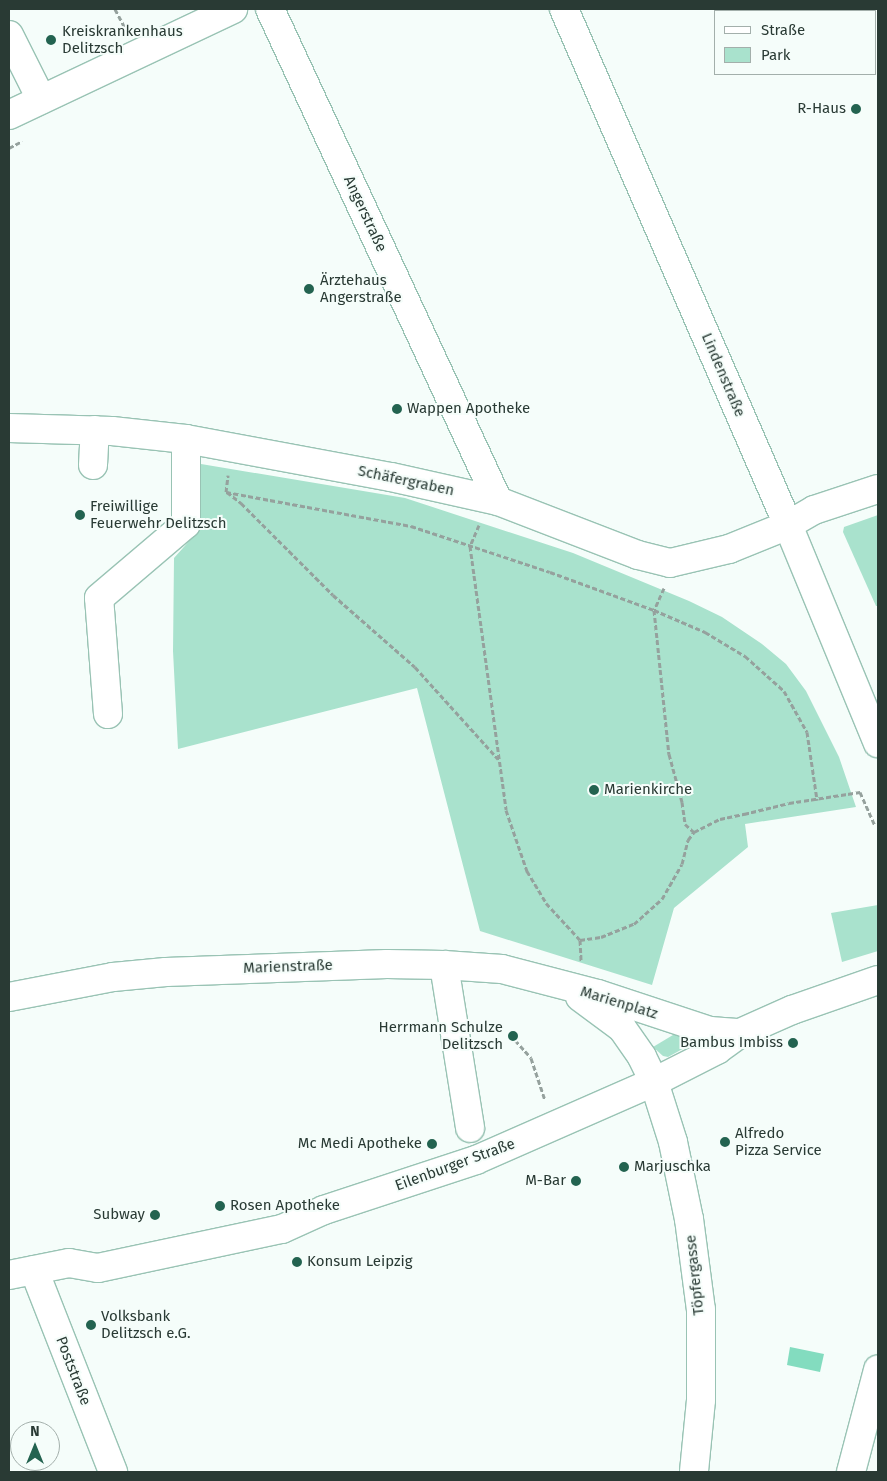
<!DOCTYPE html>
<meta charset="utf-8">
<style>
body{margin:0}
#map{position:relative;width:887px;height:1481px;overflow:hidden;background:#f5fdfa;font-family:"Fira Sans",sans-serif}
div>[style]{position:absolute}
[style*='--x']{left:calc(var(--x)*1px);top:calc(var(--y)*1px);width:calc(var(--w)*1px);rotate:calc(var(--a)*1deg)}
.green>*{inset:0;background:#a9e2cd}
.water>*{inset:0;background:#83dcbf}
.path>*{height:3px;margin-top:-1.5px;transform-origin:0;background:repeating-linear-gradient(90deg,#95a19d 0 5px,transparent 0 7.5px)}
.roads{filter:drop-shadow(1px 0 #99c3b4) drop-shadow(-1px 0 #99c3b4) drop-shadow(0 1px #99c3b4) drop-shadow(0 -1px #99c3b4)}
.minor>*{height:28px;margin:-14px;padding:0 14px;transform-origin:14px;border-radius:14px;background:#fff}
.dots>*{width:14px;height:14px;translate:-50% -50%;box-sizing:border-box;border:2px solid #f5fdfa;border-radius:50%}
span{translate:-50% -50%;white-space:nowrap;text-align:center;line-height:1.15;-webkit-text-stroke:4px #f5fdfa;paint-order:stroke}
.poi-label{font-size:15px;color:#293a34}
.left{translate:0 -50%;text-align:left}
.right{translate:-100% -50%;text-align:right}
.street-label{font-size:15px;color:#293a34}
.frame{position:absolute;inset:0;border:10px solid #293a34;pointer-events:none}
.legend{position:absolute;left:714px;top:10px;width:162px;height:65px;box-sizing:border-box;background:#f5fdfa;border:1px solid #a3afab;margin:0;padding:6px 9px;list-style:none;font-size:15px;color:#293a34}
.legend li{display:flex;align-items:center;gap:10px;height:25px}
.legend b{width:25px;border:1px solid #a3afab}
.north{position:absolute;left:10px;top:1421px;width:50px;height:50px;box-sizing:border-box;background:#f5fdfa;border:1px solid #a3afab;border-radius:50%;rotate:0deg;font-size:14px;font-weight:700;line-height:20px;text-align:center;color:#293a34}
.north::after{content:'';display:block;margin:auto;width:18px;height:22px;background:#236350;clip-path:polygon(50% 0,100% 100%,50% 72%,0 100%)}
</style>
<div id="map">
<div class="green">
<div style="clip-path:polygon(201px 464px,405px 498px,573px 553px,689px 601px,722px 617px,762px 644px,786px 664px,806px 691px,839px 757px,856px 807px,745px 824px,748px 847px,674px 908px,652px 985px,480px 931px,417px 688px,178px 749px,173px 651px,174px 558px,200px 529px)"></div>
<div style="clip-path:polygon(878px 515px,878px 606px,876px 606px,843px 532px,844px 527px)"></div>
<div style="clip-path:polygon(878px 905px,878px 951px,842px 962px,831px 913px)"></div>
<div style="clip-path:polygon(678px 1032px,696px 1038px,697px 1041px,668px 1057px,663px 1056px,653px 1047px)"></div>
</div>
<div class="water">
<div style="clip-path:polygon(790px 1347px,824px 1354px,820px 1372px,787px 1365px)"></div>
</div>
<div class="path">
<div style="--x:115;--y:9;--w:24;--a:62"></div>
<div style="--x:9;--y:148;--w:15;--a:-28"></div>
<div style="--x:226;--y:492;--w:188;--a:10.4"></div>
<div style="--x:411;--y:526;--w:146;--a:18.3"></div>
<div style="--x:550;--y:572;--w:111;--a:20.1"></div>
<div style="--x:654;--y:610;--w:145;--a:84.1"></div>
<div style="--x:669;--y:754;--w:50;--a:74.8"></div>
<div style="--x:682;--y:802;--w:22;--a:82"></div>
<div style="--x:685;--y:824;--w:12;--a:42"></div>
<div style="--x:694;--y:832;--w:29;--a:-27"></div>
<div style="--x:720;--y:819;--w:25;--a:-12"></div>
<div style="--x:744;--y:814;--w:46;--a:-13.7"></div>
<div style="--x:789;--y:803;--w:72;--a:-8.8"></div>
<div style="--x:860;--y:792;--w:36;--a:66"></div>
<div style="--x:226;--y:492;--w:17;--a:-83"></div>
<div style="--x:227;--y:492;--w:18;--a:38"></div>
<div style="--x:241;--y:503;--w:130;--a:45"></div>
<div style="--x:333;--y:595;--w:109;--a:41.3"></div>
<div style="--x:415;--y:667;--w:124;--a:47.9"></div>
<div style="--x:479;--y:525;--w:23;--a:113"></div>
<div style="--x:470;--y:546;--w:266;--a:82.2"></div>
<div style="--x:506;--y:810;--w:65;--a:71"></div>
<div style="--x:527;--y:871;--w:37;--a:59"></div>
<div style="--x:546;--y:903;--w:50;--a:47.4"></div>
<div style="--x:580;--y:940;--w:22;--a:87"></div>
<div style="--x:664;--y:588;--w:24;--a:114"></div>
<div style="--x:654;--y:610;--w:56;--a:23.3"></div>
<div style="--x:705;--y:632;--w:47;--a:31"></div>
<div style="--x:745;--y:656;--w:52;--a:41.9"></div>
<div style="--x:784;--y:691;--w:47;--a:60.7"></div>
<div style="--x:807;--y:732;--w:69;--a:81.6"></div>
<div style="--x:580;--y:940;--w:21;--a:-8"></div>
<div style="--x:601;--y:937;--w:35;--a:-22"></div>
<div style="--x:634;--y:924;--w:38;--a:-42"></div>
<div style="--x:662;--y:899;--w:40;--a:-60.3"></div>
<div style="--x:682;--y:864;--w:25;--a:-76"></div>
<div style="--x:688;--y:840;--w:10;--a:-53"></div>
<div style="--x:515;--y:1040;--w:24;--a:48"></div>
<div style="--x:531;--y:1058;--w:44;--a:71.6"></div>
</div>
<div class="roads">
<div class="minor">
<div style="--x:270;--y:9;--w:542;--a:65.14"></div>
<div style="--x:564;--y:9;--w:563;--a:66.53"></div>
<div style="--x:788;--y:525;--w:236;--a:67.6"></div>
<div style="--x:9;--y:35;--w:72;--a:63.4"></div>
<div style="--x:9;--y:115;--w:248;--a:-25.3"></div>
<div style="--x:9;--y:428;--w:103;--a:1.7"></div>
<div style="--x:112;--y:431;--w:74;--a:6.2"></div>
<div style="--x:186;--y:439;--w:208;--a:10.5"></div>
<div style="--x:391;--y:477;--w:110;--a:12.6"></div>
<div style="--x:498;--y:501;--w:150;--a:21.1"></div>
<div style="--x:638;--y:555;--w:33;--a:14"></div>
<div style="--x:670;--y:563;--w:61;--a:-13.3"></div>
<div style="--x:729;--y:549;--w:64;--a:-22.1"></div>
<div style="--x:788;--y:525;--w:30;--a:-30"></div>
<div style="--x:814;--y:510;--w:67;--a:-18.2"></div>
<div style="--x:93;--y:465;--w:35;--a:-87"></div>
<div style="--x:108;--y:714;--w:116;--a:-94.4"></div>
<div style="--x:99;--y:598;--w:114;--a:-40.4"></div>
<div style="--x:186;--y:524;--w:85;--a:-90"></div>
<div style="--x:444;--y:965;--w:165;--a:80.9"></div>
<div style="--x:9;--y:997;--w:106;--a:-10.9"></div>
<div style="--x:113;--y:977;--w:53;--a:-5.4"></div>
<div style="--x:166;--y:972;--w:221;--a:-2.1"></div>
<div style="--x:387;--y:964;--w:57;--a:1"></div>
<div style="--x:444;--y:965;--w:58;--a:3.9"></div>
<div style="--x:502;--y:969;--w:99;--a:14.6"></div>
<div style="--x:598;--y:994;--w:118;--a:18.3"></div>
<div style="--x:710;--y:1031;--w:30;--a:4"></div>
<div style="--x:580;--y:997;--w:52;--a:36.4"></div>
<div style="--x:622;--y:1028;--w:35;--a:55"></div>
<div style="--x:642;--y:1057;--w:28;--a:64"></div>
<div style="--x:654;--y:1082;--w:63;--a:72.4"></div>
<div style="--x:673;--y:1142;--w:79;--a:78.3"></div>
<div style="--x:689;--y:1219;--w:92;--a:82.5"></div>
<div style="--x:701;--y:1310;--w:90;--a:90"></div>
<div style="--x:701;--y:1400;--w:72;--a:95.6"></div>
<div style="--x:34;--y:1270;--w:217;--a:68.6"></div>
<div style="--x:9;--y:1275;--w:61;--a:-11.3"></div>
<div style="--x:69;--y:1263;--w:29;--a:10"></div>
<div style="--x:98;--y:1268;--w:188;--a:-12"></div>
<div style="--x:282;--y:1229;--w:46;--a:-24.3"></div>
<div style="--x:324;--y:1210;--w:160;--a:-18.2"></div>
<div style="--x:476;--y:1160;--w:194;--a:-23.7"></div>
<div style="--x:654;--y:1082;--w:71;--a:-26.9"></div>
<div style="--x:717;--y:1050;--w:29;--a:-36"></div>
<div style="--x:740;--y:1033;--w:57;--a:-23.9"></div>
<div style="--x:792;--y:1010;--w:91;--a:-19.2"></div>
<div style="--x:851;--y:1472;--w:106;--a:-75.2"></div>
</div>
</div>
<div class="dots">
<div style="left:51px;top:40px;background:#236350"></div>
<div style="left:856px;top:109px;background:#236350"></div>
<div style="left:309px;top:289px;background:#236350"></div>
<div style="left:397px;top:409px;background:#236350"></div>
<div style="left:80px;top:515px;background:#236350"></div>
<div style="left:594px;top:790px;background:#236350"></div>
<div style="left:513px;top:1036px;background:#236350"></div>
<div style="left:793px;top:1043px;background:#236350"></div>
<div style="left:725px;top:1142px;background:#236350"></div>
<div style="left:432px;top:1144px;background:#236350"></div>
<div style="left:624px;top:1167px;background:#236350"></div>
<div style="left:576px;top:1181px;background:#236350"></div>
<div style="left:220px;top:1206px;background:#236350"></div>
<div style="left:155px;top:1215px;background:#236350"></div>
<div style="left:297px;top:1262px;background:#236350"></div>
<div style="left:91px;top:1325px;background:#236350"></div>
</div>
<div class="poi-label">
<span class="left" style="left:62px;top:40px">Kreiskrankenhaus<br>Delitzsch</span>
<span class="right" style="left:846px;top:109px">R-Haus</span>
<span class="left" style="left:320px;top:289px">Ärztehaus<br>Angerstraße</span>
<span class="left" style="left:407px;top:409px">Wappen Apotheke</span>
<span class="left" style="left:90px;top:515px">Freiwillige<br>Feuerwehr Delitzsch</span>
<span class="left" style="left:604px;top:790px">Marienkirche</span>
<span class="right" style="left:503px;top:1036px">Herrmann Schulze<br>Delitzsch</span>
<span class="right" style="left:783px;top:1043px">Bambus Imbiss</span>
<span class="left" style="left:735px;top:1142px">Alfredo<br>Pizza Service</span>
<span class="right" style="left:422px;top:1144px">Mc Medi Apotheke</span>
<span class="left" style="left:634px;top:1167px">Marjuschka</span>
<span class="right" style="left:566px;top:1181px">M-Bar</span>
<span class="left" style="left:230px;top:1206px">Rosen Apotheke</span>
<span class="right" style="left:145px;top:1215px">Subway</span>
<span class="left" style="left:307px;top:1262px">Konsum Leipzig</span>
<span class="left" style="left:101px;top:1325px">Volksbank<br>Delitzsch e.G.</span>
</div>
<div class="street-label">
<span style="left:365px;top:214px;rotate:65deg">Angerstraße</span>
<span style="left:723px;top:375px;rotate:67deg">Lindenstraße</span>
<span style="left:406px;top:481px;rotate:12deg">Schäfergraben</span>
<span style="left:288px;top:967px;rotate:-2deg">Marienstraße</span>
<span style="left:619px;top:1003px;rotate:17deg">Marienplatz</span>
<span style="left:455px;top:1165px;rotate:-20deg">Eilenburger Straße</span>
<span style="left:695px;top:1275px;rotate:-96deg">Töpfergasse</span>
<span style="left:73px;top:1371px;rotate:69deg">Poststraße</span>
</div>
<div class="frame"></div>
<ul class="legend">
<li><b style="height:6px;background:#fff"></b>Straße</li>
<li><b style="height:14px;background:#a9e2cd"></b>Park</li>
</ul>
<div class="north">N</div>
</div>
